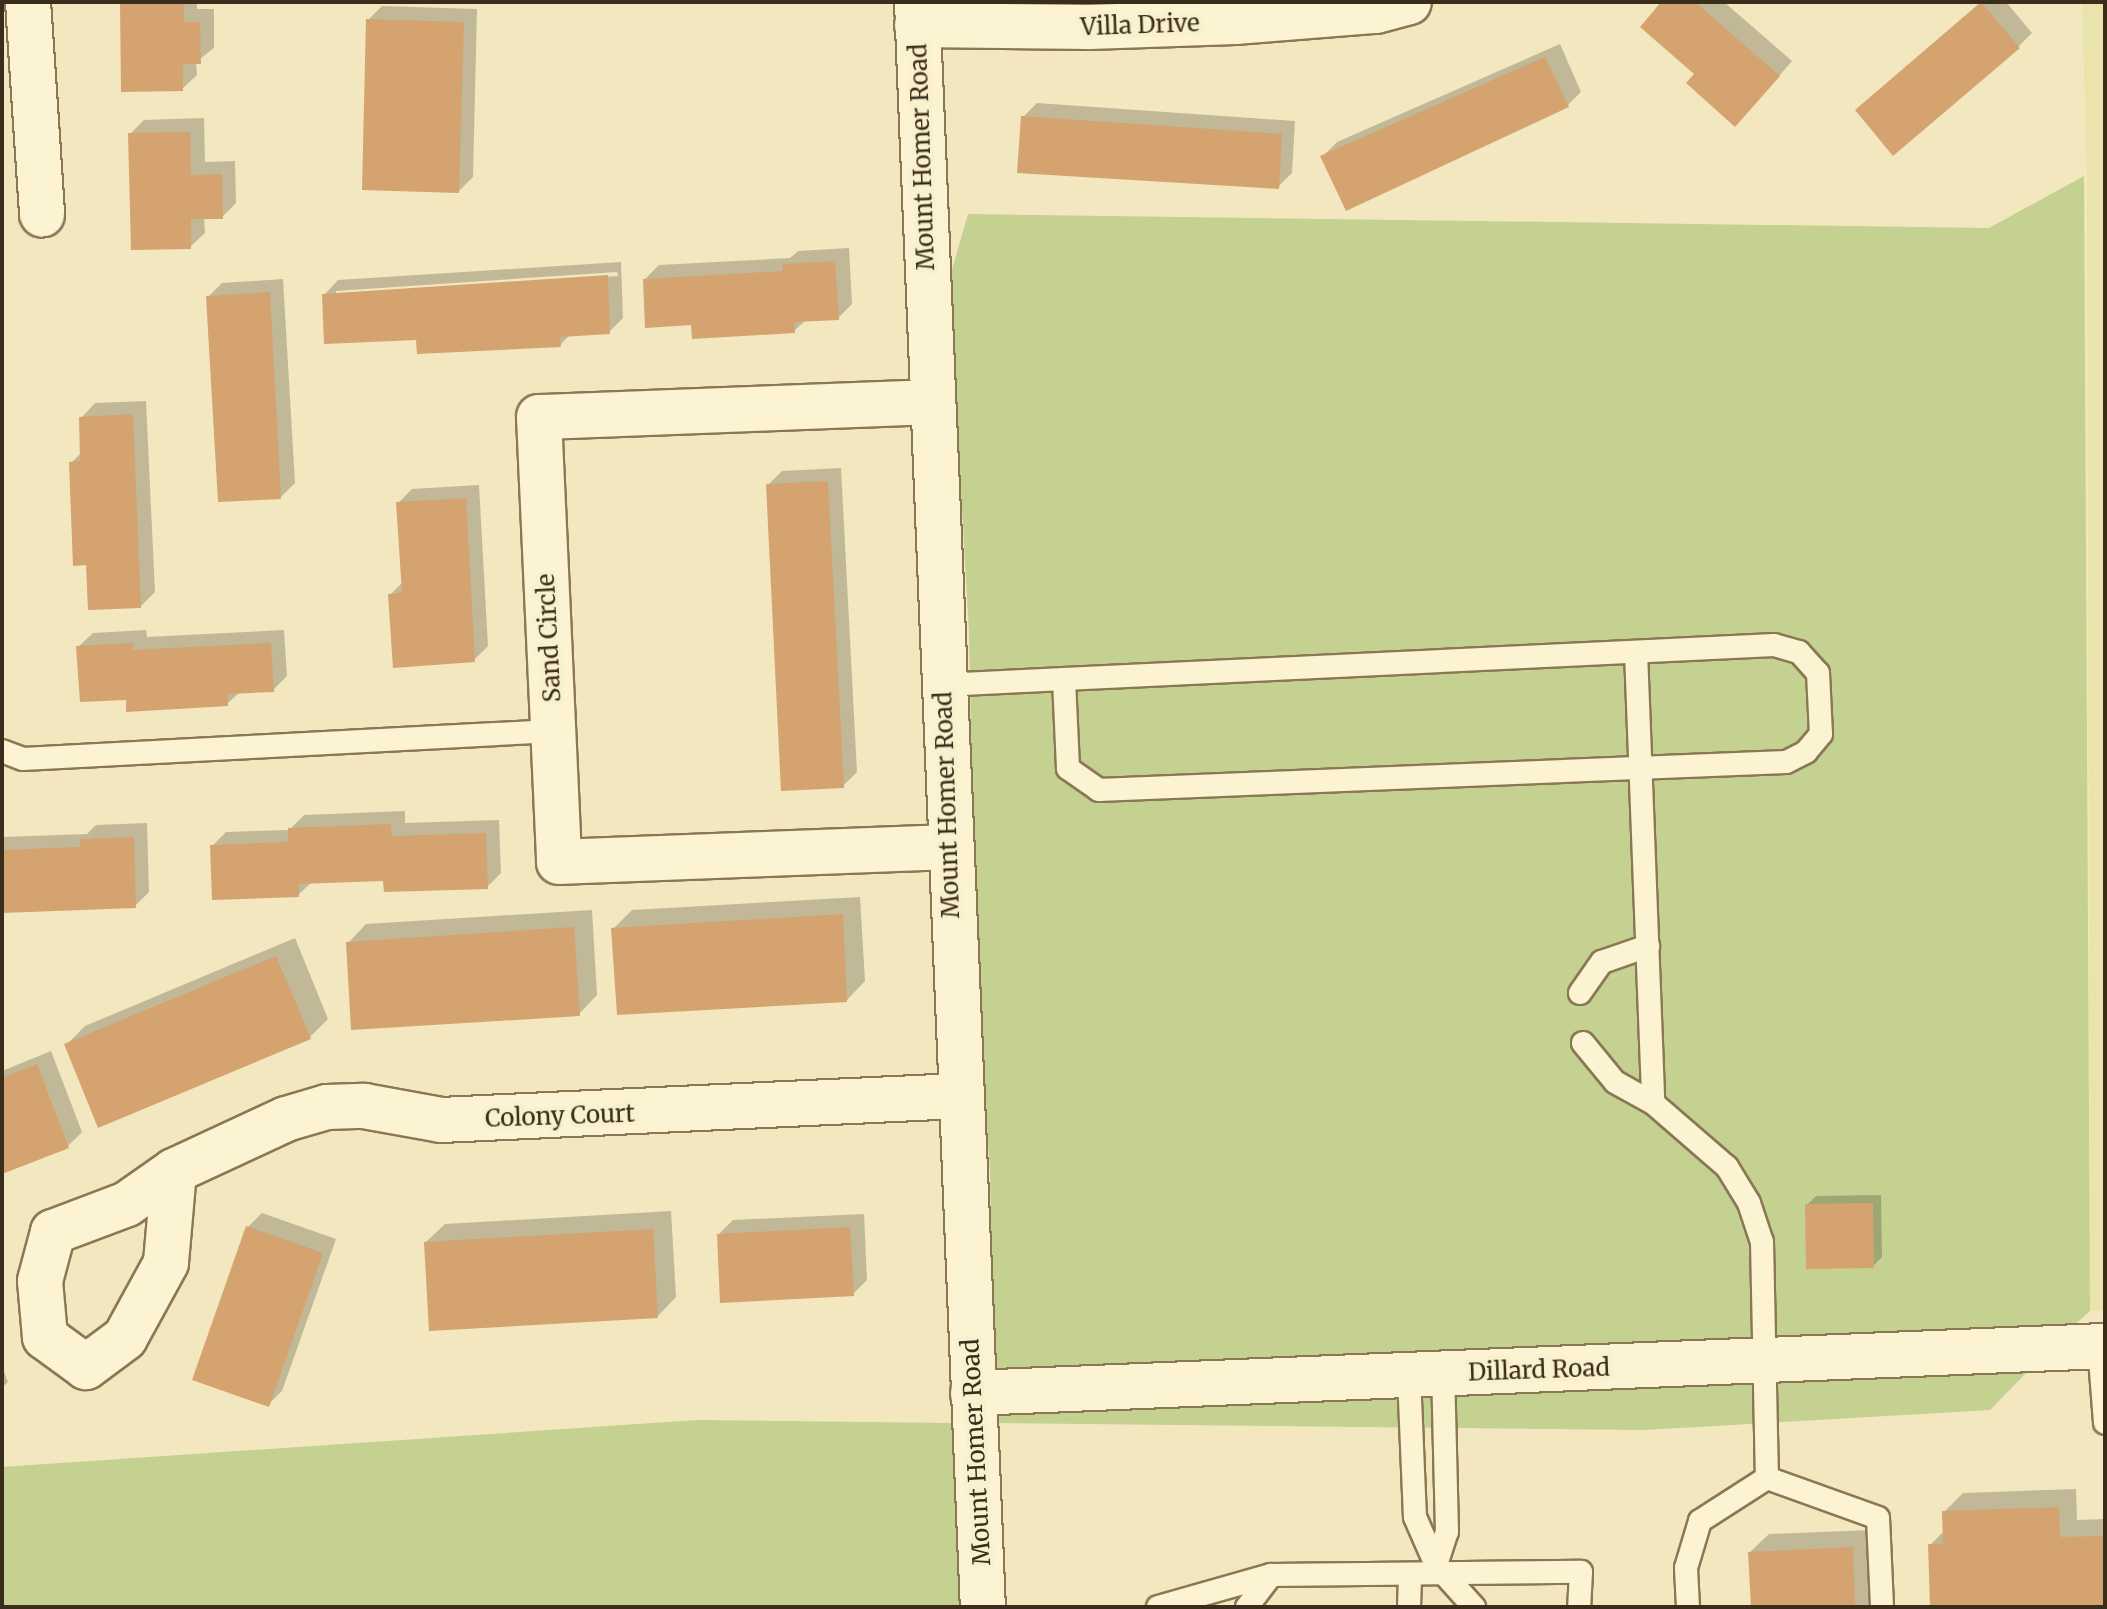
<!DOCTYPE html>
<style>
body{margin:0}
#map{position:relative;width:2107px;height:1609px;overflow:hidden;background:#f2e7be;font-family:Merriweather,serif}
div>[style]{position:absolute}
[style*='--x']{left:calc(var(--x)*1px);top:calc(var(--y)*1px);width:calc(var(--w)*1px);rotate:calc(var(--a)*1deg)}
.farmland>*{inset:0;background:#e8e4ab}
.green>*{inset:0;background:#c4d191}
.shadow>*{inset:0;background:#0003}
.building>*{inset:0;background:#d4a370}
.roads{filter:drop-shadow(2px 0 #8c7755) drop-shadow(-2px 0 #8c7755) drop-shadow(0 2px #8c7755) drop-shadow(0 -2px #8c7755)}
.lane>*{height:22px;margin:-11px;padding:0 11px;transform-origin:11px;border-radius:11px;background:#fcf3d2}
.street>*{height:44px;margin:-22px;padding:0 22px;transform-origin:22px;border-radius:22px;background:#fcf3d2}
.secondary>*{height:44px;margin:-22px;padding:0 22px;transform-origin:22px;border-radius:22px;background:#fcf3d2}
span{translate:-50% -50%;white-space:nowrap;text-align:center;line-height:1.15;-webkit-text-stroke:8px #f9f0ce;paint-order:stroke}
.street-label{font-size:24px;color:#3a2d1b}
.frame{position:absolute;inset:0;border:4px solid #3a2d1b;pointer-events:none}
</style>
<div id="map">
<div class="farmland">
<div style="clip-path:polygon(2082px 2px,2105px 2px,2105px 1310px,2090px 1311px,2087px 174px)"></div>
</div>
<div class="green">
<div style="clip-path:polygon(2084px 170px,2090px 1311px,2072px 1327px,994px 1373px,990px 1171px,976px 973px,969px 632px,949px 280px,968px 214px,1989px 228px,2084px 176px)"></div>
<div style="clip-path:polygon(2031px 1368px,1990px 1410px,1644px 1430px,997px 1423px,996px 1412px)"></div>
<div style="clip-path:polygon(697px 1420px,952px 1423px,961px 1607px,2px 1607px,2px 1467px)"></div>
</div>
<div class="shadow">
<div style="clip-path:polygon(122px 2px,197px 2px,197px 9px,214px 9px,214px 48px,196px 62px,197px 75px,182px 89px)"></div>
<div style="clip-path:polygon(1664px 2px,1724px 2px,1792px 61px,1749px 111px,1697px 73px)"></div>
<div style="clip-path:polygon(1982px 2px,2006px 2px,2032px 33px,2018px 47px,1857px 110px)"></div>
<div style="clip-path:polygon(382px 6px,477px 9px,473px 177px,459px 191px,368px 20px)"></div>
<div style="clip-path:polygon(1560px 44px,1581px 92px,1567px 106px,1323px 156px,1337px 142px)"></div>
<div style="clip-path:polygon(1037px 103px,1295px 121px,1292px 173px,1278px 187px,1023px 117px)"></div>
<div style="clip-path:polygon(204px 118px,205px 162px,235px 161px,236px 203px,222px 217px,204px 217px,205px 233px,190px 247px,130px 134px,144px 120px)"></div>
<div style="clip-path:polygon(849px 248px,852px 304px,838px 318px,806px 320px,794px 331px,693px 323px,645px 279px,659px 265px,790px 258px,798px 251px)"></div>
<div style="clip-path:polygon(evenodd,621px 262px,623px 318px,609px 332px,571px 334px,560px 345px,418px 338px,324px 295px,338px 280px,621px 262px,617px 272px,618px 276px,336px 295px,336px 291px,617px 272px)"></div>
<div style="clip-path:polygon(283px 279px,295px 483px,281px 497px,208px 297px,222px 283px)"></div>
<div style="clip-path:polygon(146px 401px,155px 592px,141px 606px,88px 563px,71px 463px,82px 452px,81px 418px,95px 403px)"></div>
<div style="clip-path:polygon(841px 468px,857px 772px,843px 786px,768px 485px,782px 471px)"></div>
<div style="clip-path:polygon(479px 485px,488px 646px,474px 660px,390px 595px,403px 582px,398px 503px,412px 489px)"></div>
<div style="clip-path:polygon(146px 630px,147px 637px,284px 630px,287px 676px,273px 690px,240px 692px,227px 704px,128px 698px,78px 647px,93px 633px)"></div>
<div style="clip-path:polygon(405px 811px,405px 823px,499px 820px,501px 873px,487px 887px,385px 879px,312px 882px,298px 895px,212px 846px,226px 832px,289px 830px,304px 815px)"></div>
<div style="clip-path:polygon(147px 823px,149px 892px,135px 906px,2px 911px,2px 837px,87px 834px,96px 825px)"></div>
<div style="clip-path:polygon(860px 897px,865px 981px,847px 1000px,613px 929px,632px 910px)"></div>
<div style="clip-path:polygon(592px 910px,597px 995px,579px 1014px,348px 943px,366px 924px)"></div>
<div style="clip-path:polygon(295px 938px,328px 1019px,310px 1037px,66px 1045px,85px 1026px)"></div>
<div style="clip-path:polygon(51px 1051px,82px 1132px,68px 1146px,2px 1172px,2px 1071px)"></div>
<div style="clip-path:polygon(1881px 1195px,1882px 1257px,1873px 1266px,1807px 1205px,1816px 1196px)"></div>
<div style="clip-path:polygon(671px 1211px,676px 1297px,658px 1316px,426px 1242px,445px 1224px)"></div>
<div style="clip-path:polygon(262px 1213px,336px 1239px,282px 1391px,268px 1405px,248px 1227px)"></div>
<div style="clip-path:polygon(864px 1214px,867px 1280px,853px 1294px,719px 1234px,733px 1220px)"></div>
<div style="clip-path:polygon(2px 1366px,8px 1382px,2px 1388px)"></div>
<div style="clip-path:polygon(2076px 1489px,2077px 1520px,2105px 1519px,2105px 1607px,1932px 1607px,1930px 1545px,1945px 1530px,1944px 1512px,1963px 1493px)"></div>
<div style="clip-path:polygon(1871px 1530px,1874px 1607px,1753px 1607px,1750px 1552px,1769px 1534px)"></div>
</div>
<div class="building">
<div style="clip-path:polygon(120px 2px,184px 2px,184px 22px,200px 22px,201px 64px,183px 64px,183px 91px,121px 92px)"></div>
<div style="clip-path:polygon(1661px 2px,1695px 2px,1780px 76px,1735px 127px,1686px 83px,1694px 74px,1640px 27px)"></div>
<div style="clip-path:polygon(1981px 2px,2020px 48px,1893px 156px,1855px 110px)"></div>
<div style="clip-path:polygon(366px 19px,464px 22px,459px 193px,362px 190px)"></div>
<div style="clip-path:polygon(1545px 57px,1569px 107px,1346px 211px,1320px 156px)"></div>
<div style="clip-path:polygon(1021px 116px,1282px 134px,1279px 189px,1017px 173px)"></div>
<div style="clip-path:polygon(190px 132px,191px 175px,222px 174px,223px 219px,191px 219px,191px 249px,131px 250px,128px 133px)"></div>
<div style="clip-path:polygon(835px 261px,839px 320px,794px 322px,795px 333px,692px 339px,691px 325px,645px 328px,643px 279px,783px 271px,782px 264px)"></div>
<div style="clip-path:polygon(608px 275px,610px 334px,560px 337px,561px 347px,417px 354px,416px 340px,324px 344px,322px 294px)"></div>
<div style="clip-path:polygon(270px 292px,281px 499px,218px 502px,206px 296px)"></div>
<div style="clip-path:polygon(133px 414px,141px 608px,88px 610px,86px 565px,73px 566px,69px 462px,80px 461px,79px 417px)"></div>
<div style="clip-path:polygon(828px 481px,844px 788px,781px 791px,766px 484px)"></div>
<div style="clip-path:polygon(466px 498px,475px 662px,393px 668px,388px 594px,402px 593px,396px 502px)"></div>
<div style="clip-path:polygon(133px 643px,133px 650px,271px 643px,274px 692px,228px 694px,228px 706px,126px 712px,126px 700px,80px 702px,76px 646px)"></div>
<div style="clip-path:polygon(391px 824px,392px 836px,486px 833px,488px 889px,384px 892px,383px 881px,299px 884px,299px 897px,212px 900px,210px 845px,288px 842px,288px 828px)"></div>
<div style="clip-path:polygon(134px 837px,136px 908px,2px 913px,2px 850px,80px 847px,80px 839px)"></div>
<div style="clip-path:polygon(843px 914px,847px 1002px,617px 1015px,611px 928px)"></div>
<div style="clip-path:polygon(574px 927px,580px 1016px,351px 1030px,346px 942px)"></div>
<div style="clip-path:polygon(276px 956px,311px 1039px,98px 1128px,64px 1044px)"></div>
<div style="clip-path:polygon(37px 1064px,69px 1148px,2px 1174px,2px 1078px)"></div>
<div style="clip-path:polygon(1873px 1203px,1874px 1268px,1806px 1269px,1805px 1204px)"></div>
<div style="clip-path:polygon(246px 1226px,323px 1253px,269px 1407px,192px 1380px)"></div>
<div style="clip-path:polygon(850px 1227px,854px 1296px,720px 1303px,717px 1234px)"></div>
<div style="clip-path:polygon(653px 1229px,658px 1318px,429px 1331px,424px 1242px)"></div>
<div style="clip-path:polygon(2059px 1507px,2060px 1537px,2104px 1536px,2105px 1607px,1930px 1607px,1928px 1544px,1943px 1544px,1942px 1511px)"></div>
<div style="clip-path:polygon(1853px 1547px,1855px 1607px,1751px 1607px,1748px 1552px)"></div>
</div>
<div class="roads">
<div class="lane">
<div style="--x:1636;--y:652;--w:451;--a:87.8"></div>
<div style="--x:1653;--y:1103;--w:98;--a:40.9"></div>
<div style="--x:1727;--y:1167;--w:42;--a:58.6"></div>
<div style="--x:1749;--y:1203;--w:41;--a:71.6"></div>
<div style="--x:1762;--y:1242;--w:236;--a:88.8"></div>
<div style="--x:942;--y:685;--w:122;--a:-2.8"></div>
<div style="--x:1064;--y:679;--w:711;--a:-2.74"></div>
<div style="--x:1774;--y:645;--w:26;--a:16"></div>
<div style="--x:1799;--y:652;--w:28;--a:48"></div>
<div style="--x:1818;--y:673;--w:61;--a:87.2"></div>
<div style="--x:1821;--y:734;--w:23;--a:130"></div>
<div style="--x:1806;--y:752;--w:22;--a:153"></div>
<div style="--x:1786;--y:762;--w:688;--a:177.67"></div>
<div style="--x:1099;--y:790;--w:38;--a:-145"></div>
<div style="--x:1068;--y:768;--w:89;--a:-92.6"></div>
<div style="--x:2;--y:751;--w:22;--a:21"></div>
<div style="--x:23;--y:759;--w:531;--a:-3.02"></div>
<div style="--x:1580;--y:993;--w:38;--a:-55"></div>
<div style="--x:1602;--y:962;--w:49;--a:-19.2"></div>
<div style="--x:1583;--y:1043;--w:50;--a:50.6"></div>
<div style="--x:1615;--y:1082;--w:43;--a:28.9"></div>
<div style="--x:2099;--y:1346;--w:77;--a:85.5"></div>
<div style="--x:1409;--y:1375;--w:142;--a:87.6"></div>
<div style="--x:1415;--y:1517;--w:52;--a:66.4"></div>
<div style="--x:1436;--y:1565;--w:57;--a:47.9"></div>
<div style="--x:1767;--y:1478;--w:118;--a:19.8"></div>
<div style="--x:1878;--y:1518;--w:89;--a:87.4"></div>
<div style="--x:1436;--y:1565;--w:35;--a:-72"></div>
<div style="--x:1447;--y:1532;--w:159;--a:-91.4"></div>
<div style="--x:1158;--y:1607;--w:117;--a:-15.8"></div>
<div style="--x:1271;--y:1575;--w:310;--a:-0.6"></div>
<div style="--x:1581;--y:1572;--w:35;--a:93"></div>
<div style="--x:1247;--y:1607;--w:40;--a:-53"></div>
<div style="--x:1409;--y:1607;--w:31;--a:-88"></div>
<div style="--x:1688;--y:1607;--w:39;--a:-93"></div>
<div style="--x:1686;--y:1568;--w:49;--a:-73.4"></div>
<div style="--x:1700;--y:1521;--w:80;--a:-32.7"></div>
</div>
<div class="street">
<div style="--x:28;--y:2;--w:213;--a:86.2"></div>
<div style="--x:917;--y:25;--w:172;--a:0.7"></div>
<div style="--x:1089;--y:27;--w:146;--a:-2"></div>
<div style="--x:1235;--y:22;--w:141;--a:-4.5"></div>
<div style="--x:1376;--y:11;--w:34;--a:-15"></div>
<div style="--x:931;--y:402;--w:392;--a:177.8"></div>
<div style="--x:539;--y:417;--w:445;--a:87.4"></div>
<div style="--x:559;--y:862;--w:389;--a:-2.2"></div>
<div style="--x:174;--y:1171;--w:92;--a:95"></div>
<div style="--x:166;--y:1263;--w:85;--a:118.7"></div>
<div style="--x:125;--y:1338;--w:49;--a:143.4"></div>
<div style="--x:86;--y:1367;--w:51;--a:-143.8"></div>
<div style="--x:45;--y:1337;--w:56;--a:-95.1"></div>
<div style="--x:40;--y:1281;--w:51;--a:-75.1"></div>
<div style="--x:53;--y:1232;--w:79;--a:-20.7"></div>
<div style="--x:127;--y:1204;--w:57;--a:-35.1"></div>
<div style="--x:174;--y:1171;--w:123;--a:-24.9"></div>
<div style="--x:286;--y:1119;--w:43;--a:-16.3"></div>
<div style="--x:327;--y:1107;--w:37;--a:-2"></div>
<div style="--x:364;--y:1106;--w:78;--a:10.3"></div>
<div style="--x:441;--y:1120;--w:519;--a:-2.65"></div>
</div>
<div class="secondary">
<div style="--x:917;--y:2;--w:1606;--a:87.65"></div>
<div style="--x:973;--y:1393;--w:1133;--a:-2.38"></div>
</div>
</div>
<div class="street-label">
<span style="left:1140px;top:25px;rotate:-2deg">Villa Drive</span>
<span style="left:922px;top:157px;rotate:-92deg">Mount Homer Road</span>
<span style="left:549px;top:638px;rotate:-93deg">Sand Circle</span>
<span style="left:947px;top:805px;rotate:-92deg">Mount Homer Road</span>
<span style="left:560px;top:1116px;rotate:-2deg">Colony Court</span>
<span style="left:1539px;top:1370px;rotate:-2deg">Dillard Road</span>
<span style="left:976px;top:1452px;rotate:-93deg">Mount Homer Road</span>
</div>
<div class="frame"></div>
</div>
